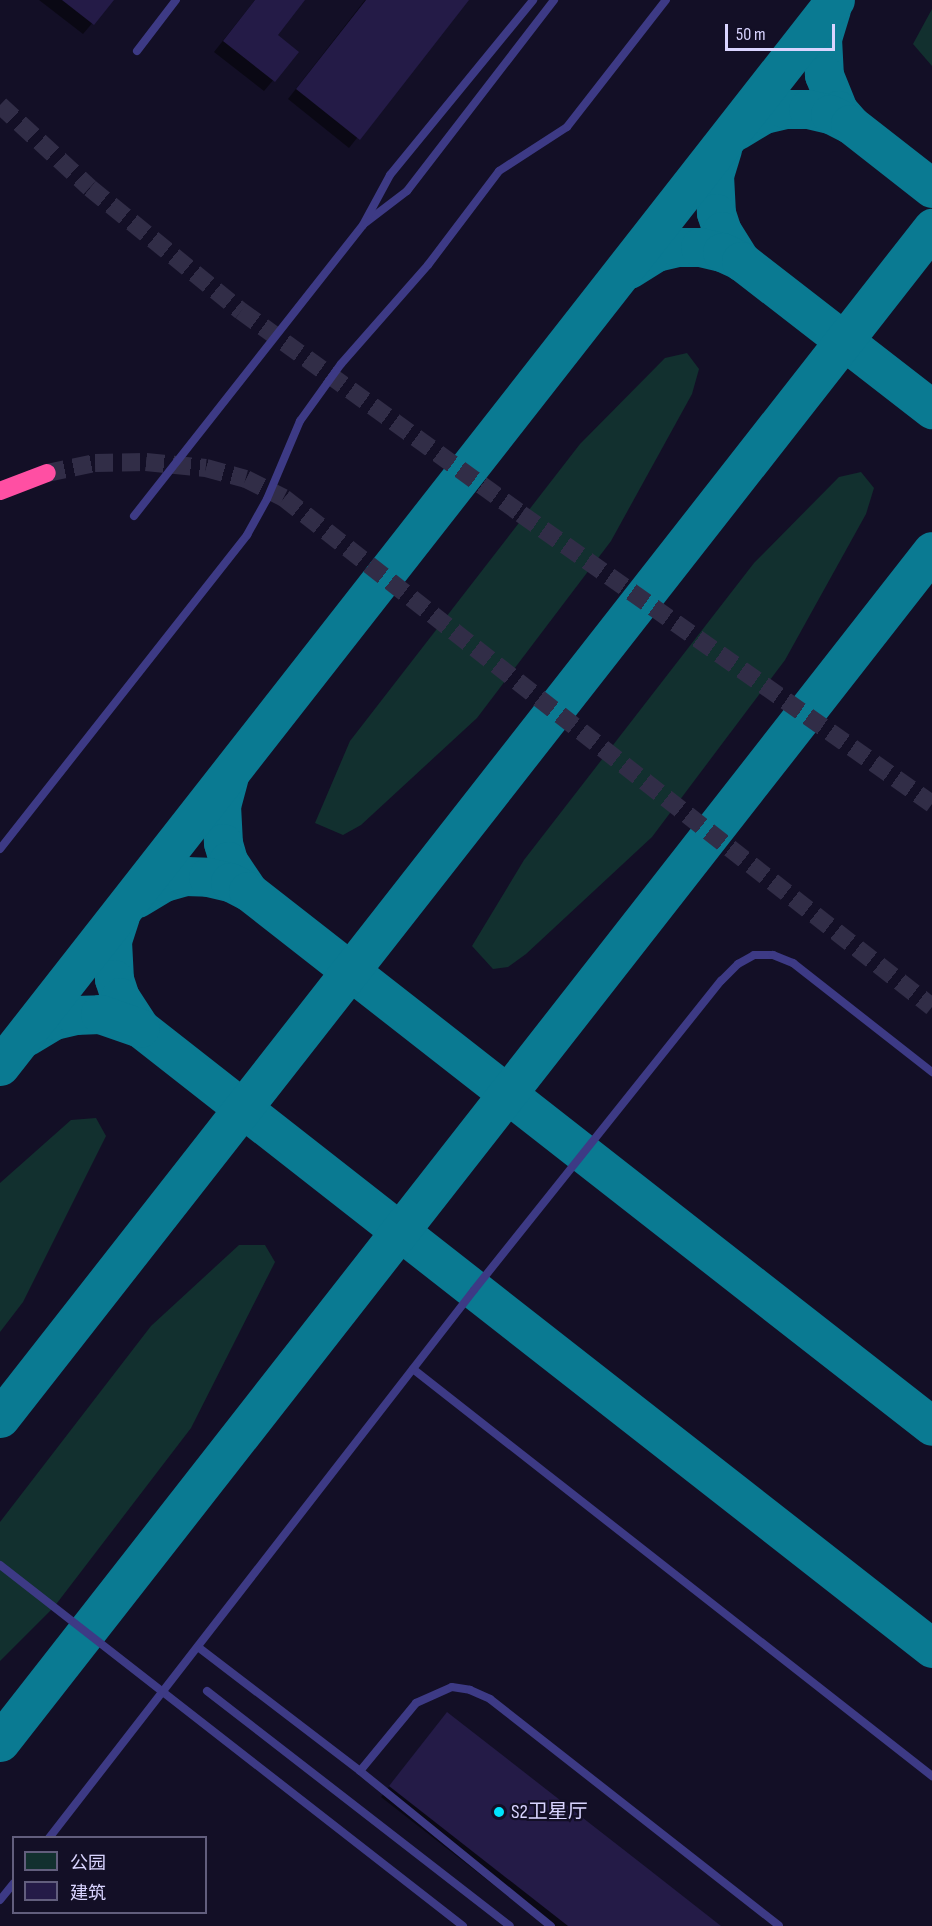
<!DOCTYPE html>
<meta charset="utf-8">
<style>
body{margin:0}
#map{position:relative;width:932px;height:1926px;overflow:hidden;background:#130f26;font-family:"Sofia Sans Condensed","Noto Sans SC",sans-serif}
div>[style]{position:absolute}
[style*='--x']{left:calc(var(--x)*1px);top:calc(var(--y)*1px);width:calc(var(--w)*1px);rotate:calc(var(--a)*1deg)}
.green>*{inset:0;background:#12302f}
.shadow>*{inset:0;background:#0007}
.taxiway>*{height:39px;margin:-19.5px;padding:0 19.5px;transform-origin:19.5px;border-radius:19.5px;background:#0a7a92}
.building>*{inset:0;background:#241b47}
.highway-tunnel>*{height:18px;margin-top:-9px;transform-origin:0;background:repeating-linear-gradient(90deg,#312d47 0 18px,transparent 0 27px)}
.lane>*{height:8px;margin:-4px;padding:0 4px;transform-origin:4px;border-radius:4px;background:#3d3a85}
.highway>*{height:18px;margin:-9px;padding:0 9px;transform-origin:9px;border-radius:9px;background:#ff4fa3}
.dots>*{width:16px;height:16px;translate:-50% -50%;box-sizing:border-box;border:3px solid #130f26;border-radius:50%}
span{translate:-50% -50%;white-space:nowrap;text-align:center;line-height:1.15;-webkit-text-stroke:4.5px #130f26;paint-order:stroke}
.poi-label{font-size:20px;color:#d9d4ff}
.left{translate:0 -50%;text-align:left}
.legend{position:absolute;left:12px;top:1836px;width:195px;height:78px;box-sizing:border-box;background:#130f26;border:2px solid #625e7d;margin:0;padding:8px 10px;list-style:none;font-size:18px;color:#d9d4ff}
.legend li{display:flex;align-items:center;gap:12px;height:30px}
.legend b{width:30px;border:2px solid #625e7d}
.scale{position:absolute;left:725px;top:24px;width:110px;height:27px;box-sizing:border-box;border:3px solid #d9d4ff;border-top:0;padding-left:8px;font-size:18px;line-height:21px;white-space:nowrap;color:#d9d4ff;-webkit-text-stroke:4px #130f26;paint-order:stroke}
</style>
<div id="map">
<div class="green">
<div style="clip-path:polygon(932px 9px,932px 66px,913px 44px)"></div>
<div style="clip-path:polygon(687px 353px,699px 369px,692px 394px,611px 541px,477px 718px,361px 825px,343px 835px,315px 823px,350px 741px,580px 444px,665px 358px)"></div>
<div style="clip-path:polygon(861px 472px,874px 488px,866px 514px,785px 660px,652px 837px,526px 954px,508px 967px,493px 969px,472px 946px,524px 860px,754px 563px,839px 477px)"></div>
<div style="clip-path:polygon(96px 1118px,106px 1136px,23px 1302px,0 1332px,0 1183px,71px 1120px)"></div>
<div style="clip-path:polygon(239px 1245px,265px 1245px,275px 1262px,191px 1428px,54px 1607px,0 1661px,0 1522px,151px 1326px)"></div>
</div>
<div class="shadow">
<div style="clip-path:polygon(39px 0,112px 0,83px 34px)"></div>
<div style="clip-path:polygon(255px 0,304px 0,276px 35px,297px 52px,264px 91px,214px 52px)"></div>
<div style="clip-path:polygon(365px 0,467px 0,349px 148px,288px 99px)"></div>
<div style="clip-path:polygon(447px 1714px,718px 1926px,546px 1926px,381px 1797px)"></div>
</div>
<div class="taxiway">
<div style="--x:831;--y:9;--w:30;--a:107"></div>
<div style="--x:822;--y:38;--w:37;--a:87"></div>
<div style="--x:824;--y:75;--w:38;--a:68"></div>
<div style="--x:838;--y:110;--w:18;--a:49"></div>
<div style="--x:737;--y:130;--w:31;--a:-31"></div>
<div style="--x:764;--y:114;--w:23;--a:-13"></div>
<div style="--x:786;--y:109;--w:22;--a:0"></div>
<div style="--x:808;--y:109;--w:23;--a:13"></div>
<div style="--x:830;--y:114;--w:22;--a:27"></div>
<div style="--x:850;--y:124;--w:104;--a:38"></div>
<div style="--x:722;--y:149;--w:27;--a:107"></div>
<div style="--x:714;--y:175;--w:38;--a:87"></div>
<div style="--x:716;--y:213;--w:19;--a:72"></div>
<div style="--x:722;--y:231;--w:36;--a:58"></div>
<div style="--x:629;--y:269;--w:32;--a:-32"></div>
<div style="--x:656;--y:252;--w:23;--a:-13"></div>
<div style="--x:678;--y:247;--w:22;--a:0"></div>
<div style="--x:700;--y:247;--w:23;--a:13"></div>
<div style="--x:722;--y:252;--w:21;--a:25"></div>
<div style="--x:741;--y:261;--w:242;--a:37.8"></div>
<div style="--x:229;--y:776;--w:30;--a:105"></div>
<div style="--x:221;--y:805;--w:38;--a:87"></div>
<div style="--x:223;--y:843;--w:19;--a:74"></div>
<div style="--x:228;--y:861;--w:36;--a:56"></div>
<div style="--x:137;--y:898;--w:31;--a:-31"></div>
<div style="--x:164;--y:882;--w:22;--a:-16"></div>
<div style="--x:185;--y:876;--w:23;--a:2"></div>
<div style="--x:208;--y:877;--w:23;--a:13"></div>
<div style="--x:230;--y:882;--w:20;--a:27"></div>
<div style="--x:248;--y:891;--w:868;--a:38.03"></div>
<div style="--x:120;--y:916;--w:26;--a:108"></div>
<div style="--x:112;--y:941;--w:38;--a:87"></div>
<div style="--x:114;--y:979;--w:19;--a:72"></div>
<div style="--x:120;--y:997;--w:37;--a:57"></div>
<div style="--x:140;--y:1028;--w:1006;--a:38.05"></div>
<div style="--x:27;--y:1036;--w:31;--a:-31"></div>
<div style="--x:54;--y:1020;--w:22;--a:-13"></div>
<div style="--x:75;--y:1015;--w:25;--a:-2"></div>
<div style="--x:100;--y:1014;--w:42;--a:19.3"></div>
<div style="--x:0;--y:1066;--w:1354;--a:-51.93"></div>
<div style="--x:0;--y:1418;--w:1512;--a:-51.93"></div>
<div style="--x:0;--y:1742;--w:1512;--a:-51.96"></div>
</div>
<div class="building">
<div style="clip-path:polygon(62px 0,114px 0,94px 25px)"></div>
<div style="clip-path:polygon(255px 0,305px 0,278px 35px,299px 52px,275px 82px,223px 41px)"></div>
<div style="clip-path:polygon(366px 0,469px 0,360px 140px,296px 89px)"></div>
<div style="clip-path:polygon(447px 1712px,642px 1864px,721px 1926px,568px 1926px,389px 1786px)"></div>
</div>
<div class="highway-tunnel">
<div style="--x:0;--y:105;--w:122;--a:42.7"></div>
<div style="--x:90;--y:188;--w:195;--a:39.2"></div>
<div style="--x:241;--y:311;--w:346;--a:35.9"></div>
<div style="--x:521;--y:514;--w:503;--a:35.21"></div>
<div style="--x:47;--y:473;--w:49;--a:-11.8"></div>
<div style="--x:95;--y:463;--w:51;--a:-1.1"></div>
<div style="--x:146;--y:462;--w:60;--a:5.7"></div>
<div style="--x:206;--y:468;--w:41;--a:15.4"></div>
<div style="--x:246;--y:479;--w:42;--a:26.6"></div>
<div style="--x:284;--y:498;--w:824;--a:38.15"></div>
</div>
<div class="lane">
<div style="--x:137;--y:51;--w:64;--a:-52.6"></div>
<div style="--x:365;--y:223;--w:53;--a:-37.3"></div>
<div style="--x:407;--y:191;--w:241;--a:-52.4"></div>
<div style="--x:134;--y:516;--w:370;--a:-51.8"></div>
<div style="--x:363;--y:225;--w:57;--a:-61.6"></div>
<div style="--x:390;--y:175;--w:226;--a:-50.7"></div>
<div style="--x:0;--y:849;--w:400;--a:-51.8"></div>
<div style="--x:247;--y:535;--w:41;--a:-60.9"></div>
<div style="--x:267;--y:499;--w:85;--a:-67.1"></div>
<div style="--x:300;--y:421;--w:70;--a:-54.3"></div>
<div style="--x:341;--y:364;--w:132;--a:-48.7"></div>
<div style="--x:428;--y:265;--w:118;--a:-52.9"></div>
<div style="--x:499;--y:171;--w:81;--a:-32.9"></div>
<div style="--x:567;--y:127;--w:161;--a:-52.1"></div>
<div style="--x:413;--y:1369;--w:660;--a:38.1"></div>
<div style="--x:0;--y:1565;--w:587;--a:37.94"></div>
<div style="--x:198;--y:1647;--w:204;--a:37.4"></div>
<div style="--x:360;--y:1771;--w:246;--a:39.1"></div>
<div style="--x:207;--y:1691;--w:383;--a:37.8"></div>
<div style="--x:360;--y:1771;--w:88;--a:-50.5"></div>
<div style="--x:416;--y:1703;--w:39;--a:-24"></div>
<div style="--x:452;--y:1687;--w:18;--a:9"></div>
<div style="--x:470;--y:1690;--w:22;--a:24"></div>
<div style="--x:490;--y:1699;--w:367;--a:38.1"></div>
<div style="--x:49;--y:1838;--w:693;--a:-52.2"></div>
<div style="--x:474;--y:1290;--w:396;--a:-51.4"></div>
<div style="--x:721;--y:981;--w:24;--a:-45"></div>
<div style="--x:738;--y:964;--w:18;--a:-29"></div>
<div style="--x:754;--y:955;--w:19;--a:0"></div>
<div style="--x:773;--y:955;--w:22;--a:22"></div>
<div style="--x:793;--y:963;--w:177;--a:38.1"></div>
<div style="--x:0;--y:1900;--w:22;--a:-51"></div>
</div>
<div class="highway">
<div style="--x:0;--y:491;--w:50;--a:-21"></div>
</div>
<div class="dots">
<div style="left:499px;top:1812px;background:#00e5ff"></div>
</div>
<div class="poi-label">
<span class="left" style="left:511px;top:1812px">S2卫星厅</span>
</div>
<ul class="legend">
<li><b style="height:16px;background:#12302f"></b>公园</li>
<li><b style="height:16px;background:#241b47"></b>建筑</li>
</ul>
<div class="scale">50 m</div>
</div>
